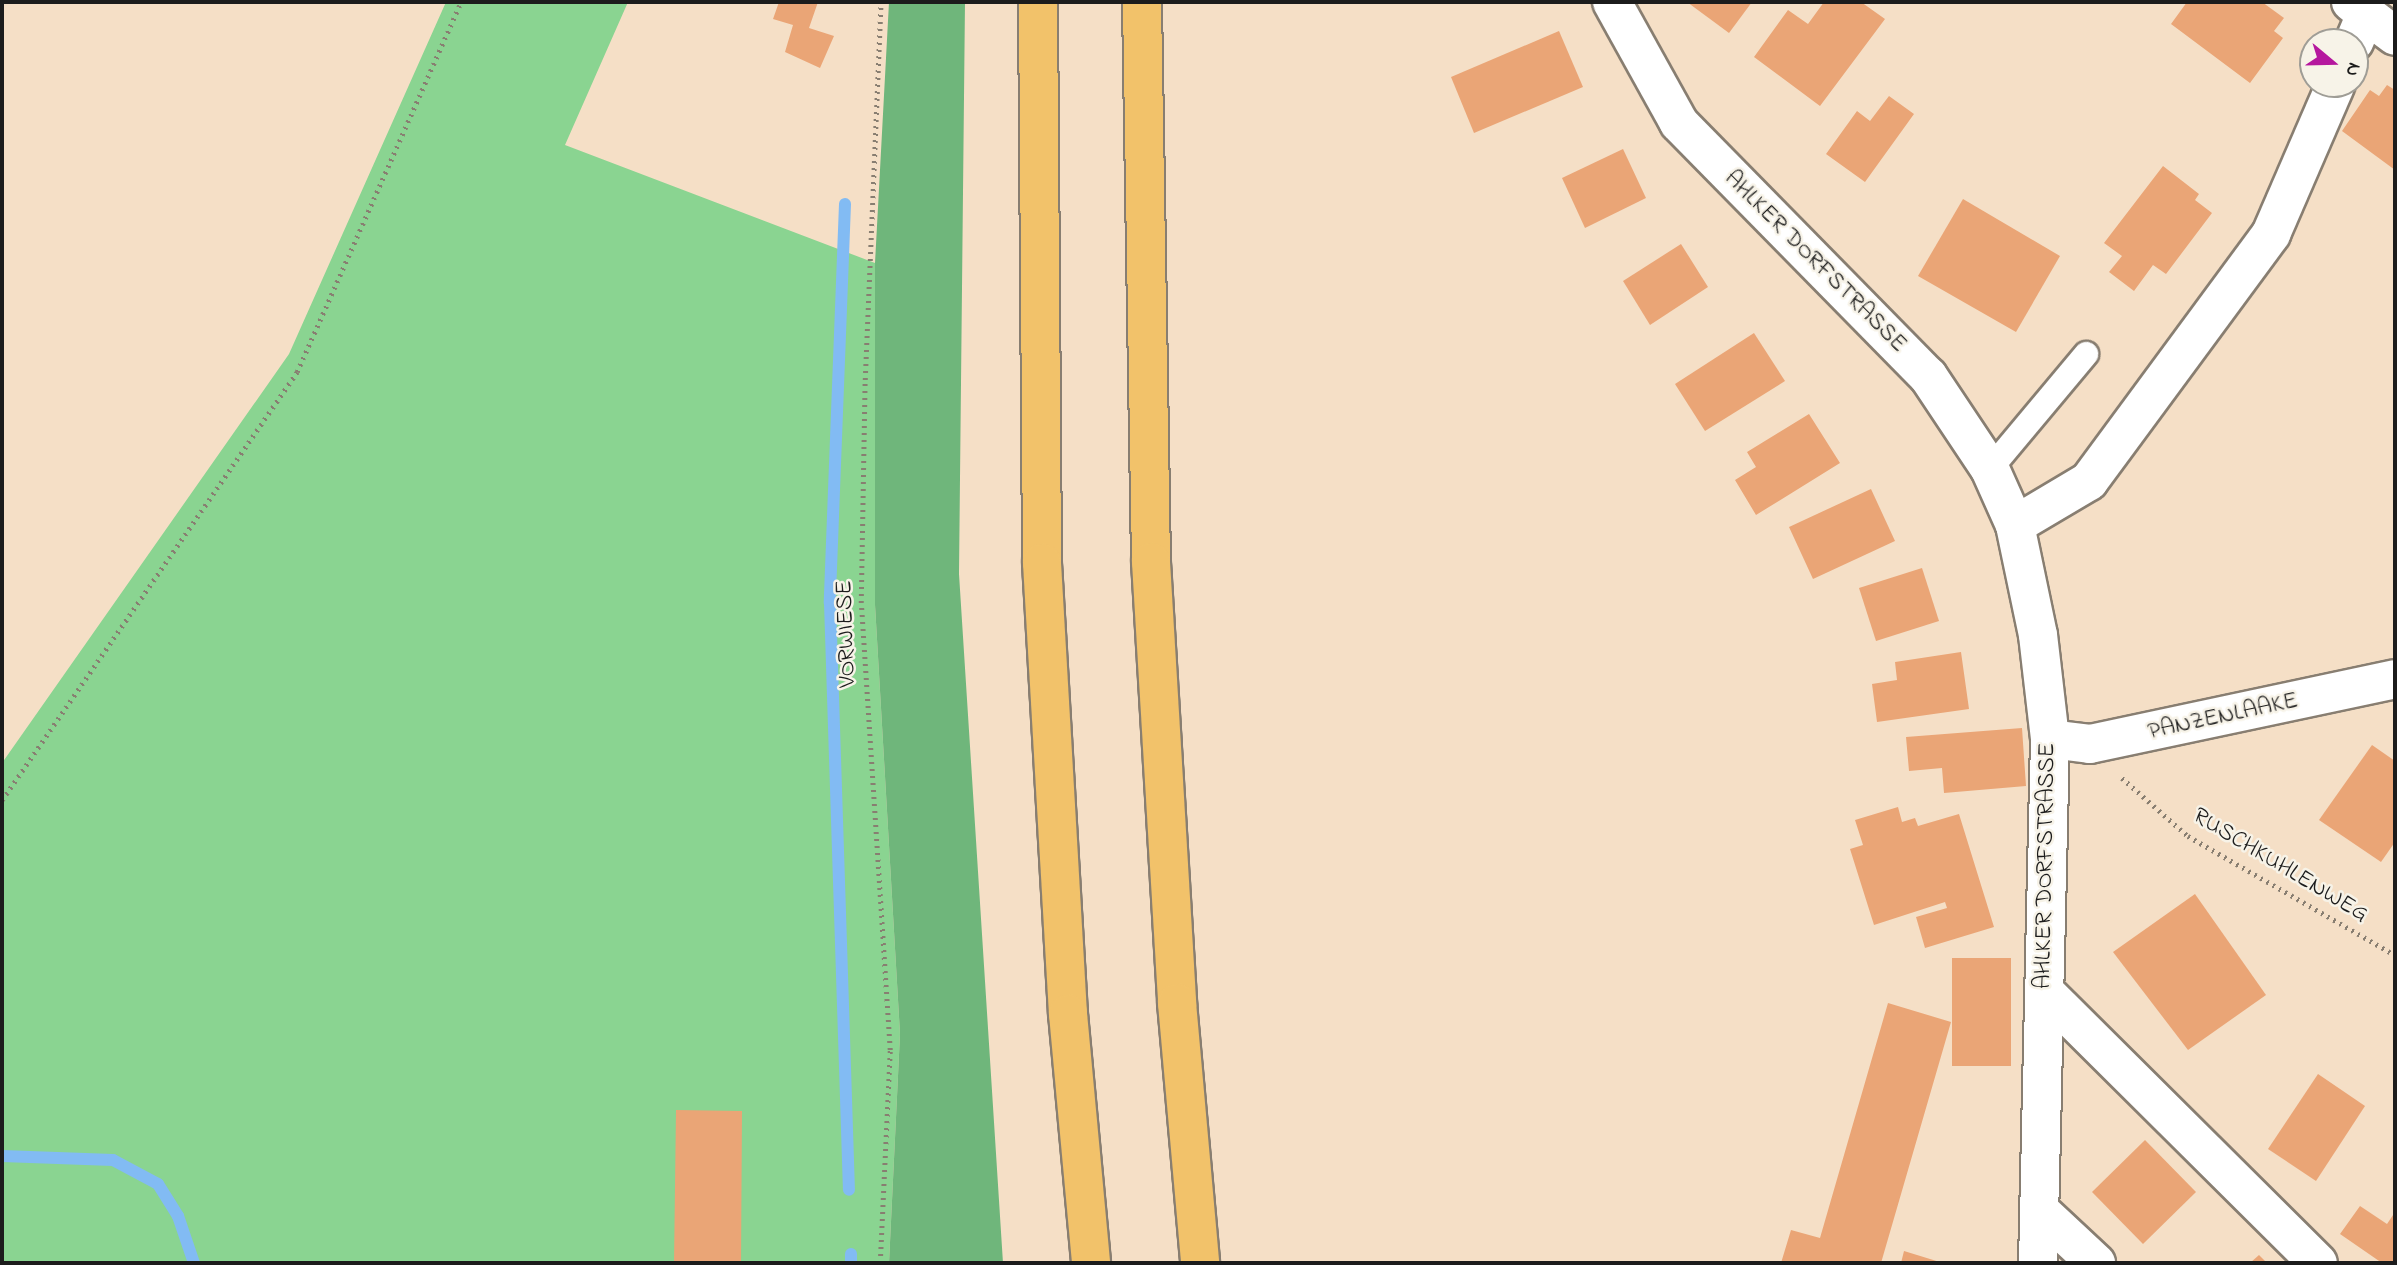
<!DOCTYPE html>
<style>
body{margin:0}
#map{position:relative;width:2397px;height:1265px;overflow:hidden;background:#f5dfc6;font-family:"Indie Flower",sans-serif}
div>[style]{position:absolute}
[style*='--x']{left:calc(var(--x)*1px);top:calc(var(--y)*1px);width:calc(var(--w)*1px);rotate:calc(var(--a)*1deg)}
.green>*{inset:0;background:#8ad491}
.forest>*{inset:0;background:#6fb67b}
.stream>*{height:12px;margin:-6px;padding:0 6px;transform-origin:6px;border-radius:6px;background:#82bbf3}
.building>*{inset:0;background:#eaa576}
.path>*{height:4.5px;margin-top:-2.25px;transform-origin:0;background:repeating-linear-gradient(90deg,#887e71 0 2px,transparent 0 7px)}
.roads{filter:drop-shadow(2px 0 #887e71) drop-shadow(-2px 0 #887e71) drop-shadow(0 2px #887e71) drop-shadow(0 -2px #887e71)}
.lane>*{height:24px;margin:-12px;padding:0 12px;transform-origin:12px;border-radius:12px;background:#fff}
.street>*{height:38px;margin:-19px;padding:0 19px;transform-origin:19px;border-radius:19px;background:#fff}
.highway>*{height:38px;margin:-19px;padding:0 19px;transform-origin:19px;border-radius:19px;background:#f2c26a}
span{translate:-50% -50%;white-space:nowrap;text-align:center;line-height:1.15;-webkit-text-stroke:5px #f7f3e8;paint-order:stroke}
.street-label{font-size:24px;color:#1c1c1c}
.frame{position:absolute;inset:0;border:4px solid #1c1c1c;pointer-events:none}
.north{position:absolute;left:2299px;top:28px;width:70px;height:70px;box-sizing:border-box;background:#f7f3e8;border:2px solid #9f9d96;border-radius:50%;rotate:109deg;font-size:19px;font-weight:700;line-height:28px;text-align:center;color:#1c1c1c}
.north::after{content:'';display:block;margin:auto;width:24px;height:32px;background:#b5179e;clip-path:polygon(50% 0,100% 100%,50% 72%,0 100%)}
</style>
<div id="map">
<div class="green">
<div style="clip-path:polygon(446px 2px,628px 2px,565px 145px,875px 263px,875px 605px,900px 1034px,889px 1263px,2px 1263px,2px 763px,289px 354px)"></div>
</div>
<div class="forest">
<div style="clip-path:polygon(889px 2px,965px 2px,959px 574px,1003px 1263px,889px 1263px,900px 1034px,875px 605px,875px 263px)"></div>
</div>
<div class="stream">
<div style="--x:845;--y:204;--w:399;--a:92.2"></div>
<div style="--x:830;--y:603;--w:587;--a:88.15"></div>
<div style="--x:2;--y:1156;--w:111;--a:2.1"></div>
<div style="--x:113;--y:1160;--w:51;--a:28.1"></div>
<div style="--x:158;--y:1184;--w:38;--a:58"></div>
<div style="--x:178;--y:1216;--w:50;--a:71.2"></div>
<div style="--x:851;--y:1254;--w:9;--a:90"></div>
</div>
<div class="building">
<div style="clip-path:polygon(779px 2px,818px 2px,809px 28px,834px 36px,820px 68px,785px 52px,793px 25px,773px 19px)"></div>
<div style="clip-path:polygon(1687px 2px,1752px 2px,1729px 33px)"></div>
<div style="clip-path:polygon(1824px 2px,1861px 2px,1885px 19px,1820px 106px,1754px 57px,1788px 10px,1808px 24px)"></div>
<div style="clip-path:polygon(2187px 2px,2262px 2px,2284px 18px,2274px 31px,2283px 38px,2250px 83px,2171px 24px)"></div>
<div style="clip-path:polygon(1559px 31px,1583px 87px,1474px 133px,1451px 77px)"></div>
<div style="clip-path:polygon(2387px 85px,2395px 90px,2395px 170px,2342px 131px,2370px 90px,2379px 96px)"></div>
<div style="clip-path:polygon(1889px 96px,1914px 114px,1865px 182px,1826px 154px,1857px 111px,1870px 121px)"></div>
<div style="clip-path:polygon(1623px 149px,1646px 198px,1585px 228px,1562px 178px)"></div>
<div style="clip-path:polygon(2163px 166px,2199px 194px,2195px 200px,2212px 213px,2166px 274px,2153px 265px,2134px 291px,2109px 272px,2122px 256px,2104px 243px)"></div>
<div style="clip-path:polygon(1963px 199px,2060px 256px,2016px 332px,1918px 276px)"></div>
<div style="clip-path:polygon(1681px 244px,1708px 287px,1650px 325px,1623px 281px)"></div>
<div style="clip-path:polygon(1754px 333px,1785px 381px,1705px 431px,1675px 384px)"></div>
<div style="clip-path:polygon(1809px 414px,1840px 463px,1756px 515px,1735px 480px,1756px 467px,1747px 452px)"></div>
<div style="clip-path:polygon(1871px 489px,1895px 541px,1813px 579px,1789px 527px)"></div>
<div style="clip-path:polygon(1922px 568px,1939px 621px,1876px 641px,1859px 588px)"></div>
<div style="clip-path:polygon(1961px 652px,1969px 709px,1877px 722px,1872px 684px,1897px 680px,1895px 662px)"></div>
<div style="clip-path:polygon(2022px 728px,2026px 786px,1944px 793px,1942px 768px,1909px 771px,1906px 737px)"></div>
<div style="clip-path:polygon(2372px 745px,2395px 761px,2395px 842px,2381px 862px,2319px 820px)"></div>
<div style="clip-path:polygon(1898px 807px,1902px 822px,1915px 818px,1918px 826px,1959px 814px,1994px 927px,1925px 948px,1916px 917px,1947px 908px,1945px 902px,1874px 925px,1850px 849px,1863px 845px,1855px 820px)"></div>
<div style="clip-path:polygon(2195px 894px,2266px 995px,2188px 1050px,2113px 952px)"></div>
<div style="clip-path:polygon(1952px 958px,2011px 958px,2011px 1066px,1952px 1066px)"></div>
<div style="clip-path:polygon(1888px 1003px,1951px 1022px,1881px 1263px,1781px 1263px,1791px 1230px,1820px 1238px)"></div>
<div style="clip-path:polygon(2318px 1074px,2365px 1106px,2316px 1181px,2268px 1149px)"></div>
<div style="clip-path:polygon(676px 1110px,742px 1111px,741px 1263px,674px 1263px)"></div>
<div style="clip-path:polygon(2145px 1140px,2196px 1192px,2143px 1244px,2092px 1192px)"></div>
<div style="clip-path:polygon(2360px 1206px,2387px 1224px,2395px 1212px,2395px 1263px,2382px 1263px,2340px 1234px)"></div>
<div style="clip-path:polygon(1904px 1251px,1943px 1263px,1901px 1263px)"></div>
<div style="clip-path:polygon(2259px 1255px,2267px 1263px,2250px 1263px)"></div>
</div>
<div class="path">
<div style="--x:2122;--y:778;--w:88;--a:41.3"></div>
<div style="--x:2188;--y:836;--w:239;--a:29.9"></div>
<div style="--x:2;--y:800;--w:520;--a:-55.42"></div>
<div style="--x:297;--y:372;--w:405;--a:-66.1"></div>
<div style="--x:880;--y:1263;--w:213;--a:-87.3"></div>
<div style="--x:890;--y:1050;--w:448;--a:-93.7"></div>
<div style="--x:861;--y:603;--w:223;--a:-89"></div>
<div style="--x:865;--y:380;--w:378;--a:-87.6"></div>
</div>
<div class="roads">
<div class="lane">
<div style="--x:1990;--y:469;--w:150;--a:-50.1"></div>
</div>
<div class="street">
<div style="--x:1612;--y:2;--w:138;--a:61"></div>
<div style="--x:1679;--y:123;--w:355;--a:45.5"></div>
<div style="--x:1928;--y:376;--w:112;--a:56.3"></div>
<div style="--x:1990;--y:469;--w:61;--a:65.9"></div>
<div style="--x:2015;--y:525;--w:112;--a:78.2"></div>
<div style="--x:2038;--y:635;--w:105;--a:83.4"></div>
<div style="--x:2050;--y:739;--w:524;--a:91.31"></div>
<div style="--x:2351;--y:2;--w:19;--a:39"></div>
<div style="--x:2366;--y:14;--w:30;--a:113"></div>
<div style="--x:2366;--y:14;--w:36;--a:37"></div>
<div style="--x:2015;--y:525;--w:86;--a:-30.7"></div>
<div style="--x:2089;--y:481;--w:307;--a:-53.6"></div>
<div style="--x:2271;--y:234;--w:163;--a:-66.6"></div>
<div style="--x:2050;--y:739;--w:40;--a:7.1"></div>
<div style="--x:2090;--y:744;--w:312;--a:-12"></div>
<div style="--x:2044;--y:991;--w:386;--a:44.8"></div>
<div style="--x:2039;--y:1210;--w:78;--a:42.9"></div>
</div>
<div class="highway">
<div style="--x:1038;--y:2;--w:561;--a:89.59"></div>
<div style="--x:1042;--y:563;--w:452;--a:86.7"></div>
<div style="--x:1068;--y:1014;--w:250;--a:84.7"></div>
<div style="--x:1142;--y:2;--w:560;--a:89.08"></div>
<div style="--x:1151;--y:562;--w:442;--a:86.6"></div>
<div style="--x:1177;--y:1003;--w:261;--a:84.9"></div>
</div>
</div>
<div class="street-label">
<span style="left:1815px;top:262px;rotate:45deg">AHLKER DORFSTRASSE</span>
<span style="left:847px;top:634px;rotate:-92deg">VORWIESE</span>
<span style="left:2223px;top:717px;rotate:-12deg">PANZENLAAKE</span>
<span style="left:2046px;top:866px;rotate:-89deg">AHLKER DORFSTRASSE</span>
<span style="left:2280px;top:866px;rotate:31deg">RUSCHKUHLENWEG</span>
</div>
<div class="frame"></div>
<div class="north">N</div>
</div>
